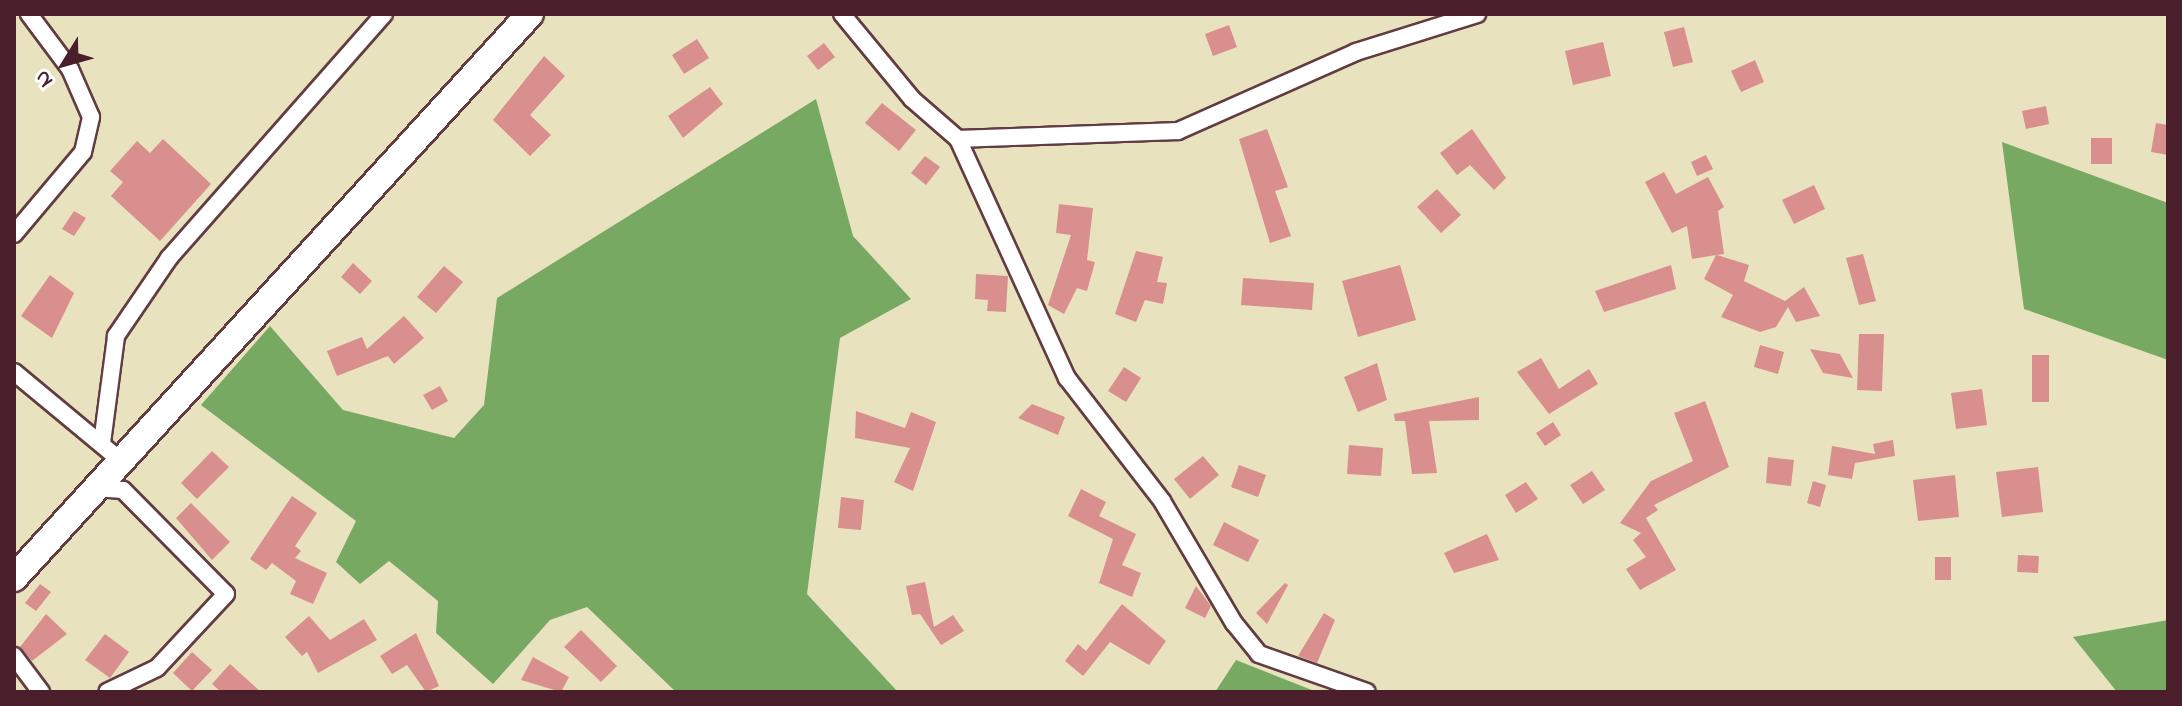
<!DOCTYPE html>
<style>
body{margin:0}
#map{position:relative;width:2182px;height:706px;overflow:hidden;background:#e9e2bf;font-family:"Indie Flower",sans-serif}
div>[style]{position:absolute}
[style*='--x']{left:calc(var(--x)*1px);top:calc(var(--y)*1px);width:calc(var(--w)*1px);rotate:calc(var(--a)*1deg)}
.forest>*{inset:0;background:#78a962}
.building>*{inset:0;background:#d98f8e}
.roads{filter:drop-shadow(2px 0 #623c41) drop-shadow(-2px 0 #623c41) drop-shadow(0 2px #623c41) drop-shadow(0 -2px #623c41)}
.street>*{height:16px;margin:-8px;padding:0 8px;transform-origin:8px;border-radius:8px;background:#fff}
.primary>*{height:26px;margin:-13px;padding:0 13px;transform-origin:13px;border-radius:13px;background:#fff}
span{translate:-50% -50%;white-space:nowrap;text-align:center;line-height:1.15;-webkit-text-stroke:7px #fff;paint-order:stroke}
.frame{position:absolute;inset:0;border:16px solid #4a1f2b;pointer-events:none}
.north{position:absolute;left:24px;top:24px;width:80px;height:80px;-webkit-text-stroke:6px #fff;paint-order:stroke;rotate:233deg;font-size:22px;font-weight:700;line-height:32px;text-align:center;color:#4a1f2b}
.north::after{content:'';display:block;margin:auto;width:28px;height:36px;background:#4a1f2b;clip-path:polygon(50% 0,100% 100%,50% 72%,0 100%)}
</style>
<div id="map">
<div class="forest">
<div style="clip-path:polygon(816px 99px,853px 236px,911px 299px,840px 338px,807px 594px,898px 692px,676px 692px,587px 607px,550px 620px,493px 684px,436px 633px,438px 601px,389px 561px,360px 584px,336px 562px,356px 521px,201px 405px,270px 326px,343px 410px,454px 438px,484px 405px,497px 298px)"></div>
<div style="clip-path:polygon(2002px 142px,2168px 203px,2168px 360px,2024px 309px)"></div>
<div style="clip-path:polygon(2168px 620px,2168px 692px,2117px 692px,2073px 637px)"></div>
<div style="clip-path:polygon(1236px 660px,1317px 692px,1215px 692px)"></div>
</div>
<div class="building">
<div style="clip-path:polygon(1229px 25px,1237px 47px,1213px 56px,1205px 34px)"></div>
<div style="clip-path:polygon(1684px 27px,1693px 62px,1673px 67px,1664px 32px)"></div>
<div style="clip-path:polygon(697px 39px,709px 58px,684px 74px,672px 55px)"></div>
<div style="clip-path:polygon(1603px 42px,1611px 76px,1573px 85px,1565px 51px)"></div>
<div style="clip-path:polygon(824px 43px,835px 57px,818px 70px,807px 56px)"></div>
<div style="clip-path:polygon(544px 56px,565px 76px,530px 115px,551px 135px,530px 156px,493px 120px)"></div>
<div style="clip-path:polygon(1755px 60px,1764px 82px,1741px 92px,1731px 71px)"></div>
<div style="clip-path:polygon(710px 87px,723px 104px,683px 138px,668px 116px)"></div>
<div style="clip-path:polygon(882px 103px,916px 130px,899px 151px,865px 123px)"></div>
<div style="clip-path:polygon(2046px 106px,2049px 124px,2026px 129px,2022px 111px)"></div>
<div style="clip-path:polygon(2156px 123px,2168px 125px,2168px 155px,2151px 152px)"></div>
<div style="clip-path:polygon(1267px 129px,1288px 187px,1275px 191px,1291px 236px,1270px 243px,1239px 139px)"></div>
<div style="clip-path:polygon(1472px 129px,1506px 178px,1494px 190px,1470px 165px,1457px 175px,1440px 153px)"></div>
<div style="clip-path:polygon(2091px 138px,2112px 138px,2112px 164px,2091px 164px)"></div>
<div style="clip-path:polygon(163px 139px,211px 184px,160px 241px,111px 196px,123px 182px,110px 171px,137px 141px,150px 153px)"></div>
<div style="clip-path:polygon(1706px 155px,1713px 169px,1697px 176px,1691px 162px)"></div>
<div style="clip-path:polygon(925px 156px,940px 167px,926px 185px,911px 173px)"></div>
<div style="clip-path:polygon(1664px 172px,1676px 194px,1708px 177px,1724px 207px,1718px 211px,1724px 254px,1717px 255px,1749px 265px,1744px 281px,1785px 301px,1804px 287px,1820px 316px,1796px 322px,1788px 307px,1776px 327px,1760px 332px,1721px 317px,1733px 295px,1704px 279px,1716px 255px,1692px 259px,1687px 226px,1672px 233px,1645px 182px)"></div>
<div style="clip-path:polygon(1814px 185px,1825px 209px,1794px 224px,1782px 200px)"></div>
<div style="clip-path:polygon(1437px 189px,1461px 215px,1441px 233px,1417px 207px)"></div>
<div style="clip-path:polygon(1059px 204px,1093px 208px,1087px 260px,1095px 262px,1087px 291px,1077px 288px,1064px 314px,1048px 305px,1071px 235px,1056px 233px)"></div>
<div style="clip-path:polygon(74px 211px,86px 218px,74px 236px,62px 229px)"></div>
<div style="clip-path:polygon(1136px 251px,1163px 257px,1157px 282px,1167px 283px,1163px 304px,1145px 300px,1136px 322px,1115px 314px)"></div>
<div style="clip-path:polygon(1863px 254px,1876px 301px,1859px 305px,1846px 258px)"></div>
<div style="clip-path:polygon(353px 263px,372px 281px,360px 294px,341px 277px)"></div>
<div style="clip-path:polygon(1400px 265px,1416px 320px,1358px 337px,1342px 281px)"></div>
<div style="clip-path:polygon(1671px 265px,1676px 289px,1604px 312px,1595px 291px)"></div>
<div style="clip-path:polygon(444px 266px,463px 282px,436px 313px,417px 297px)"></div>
<div style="clip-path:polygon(976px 274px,1008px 276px,1006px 312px,987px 311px,988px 300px,975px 299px)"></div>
<div style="clip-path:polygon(50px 275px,74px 293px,52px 338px,21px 316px)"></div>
<div style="clip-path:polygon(1243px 278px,1314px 283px,1312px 310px,1241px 305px)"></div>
<div style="clip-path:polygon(404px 316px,424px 338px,394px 364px,388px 356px,337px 376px,327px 351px,362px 337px,367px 349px)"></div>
<div style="clip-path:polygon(1859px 334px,1884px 334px,1882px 391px,1857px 390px)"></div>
<div style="clip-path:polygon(1760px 345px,1784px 352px,1778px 374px,1754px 367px)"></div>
<div style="clip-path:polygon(1810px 349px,1840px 354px,1853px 378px,1823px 373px)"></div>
<div style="clip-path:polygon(2032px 355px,2049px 355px,2049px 402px,2032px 402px)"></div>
<div style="clip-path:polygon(1541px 358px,1559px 389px,1589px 369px,1598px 384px,1549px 414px,1517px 372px)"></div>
<div style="clip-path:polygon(1377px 363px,1387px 400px,1358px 412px,1344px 377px)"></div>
<div style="clip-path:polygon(1124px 367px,1141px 378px,1126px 402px,1108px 391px)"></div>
<div style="clip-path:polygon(440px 386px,448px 401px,432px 410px,423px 395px)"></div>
<div style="clip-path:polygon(1982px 389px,1987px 425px,1956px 429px,1951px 393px)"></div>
<div style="clip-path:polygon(1479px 397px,1479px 420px,1429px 421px,1437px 473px,1412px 474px,1405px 421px,1395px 421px,1394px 414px)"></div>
<div style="clip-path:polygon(1705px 401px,1729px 467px,1654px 505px,1658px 510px,1646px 518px,1676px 570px,1640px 590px,1626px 569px,1646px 557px,1633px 540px,1641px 533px,1620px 523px,1651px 481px,1693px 461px,1674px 413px)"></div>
<div style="clip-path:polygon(1032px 404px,1065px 417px,1058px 435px,1018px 418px)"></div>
<div style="clip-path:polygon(856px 411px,905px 428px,911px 412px,936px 422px,913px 491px,894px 482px,910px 448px,855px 438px)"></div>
<div style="clip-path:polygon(1553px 422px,1561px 435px,1545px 446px,1536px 433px)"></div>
<div style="clip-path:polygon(1893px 440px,1895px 456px,1855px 463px,1852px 479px,1828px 475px,1832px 446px,1875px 454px,1873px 444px)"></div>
<div style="clip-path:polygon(1349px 445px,1383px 448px,1381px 476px,1347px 474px)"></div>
<div style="clip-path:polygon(212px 451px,229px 467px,197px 499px,181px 483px)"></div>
<div style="clip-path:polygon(1203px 456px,1219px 475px,1190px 499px,1174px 479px)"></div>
<div style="clip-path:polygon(1768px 457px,1794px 460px,1791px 486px,1766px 483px)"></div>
<div style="clip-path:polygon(1239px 465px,1266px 475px,1258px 497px,1231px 487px)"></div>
<div style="clip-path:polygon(2038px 467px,2043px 512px,2002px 517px,1996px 472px)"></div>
<div style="clip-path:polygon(1592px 471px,1605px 490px,1583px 504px,1570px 485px)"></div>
<div style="clip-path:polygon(1955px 475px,1959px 517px,1918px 521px,1913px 480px)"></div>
<div style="clip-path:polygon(1813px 481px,1826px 485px,1820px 507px,1807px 503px)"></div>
<div style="clip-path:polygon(1526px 482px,1538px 499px,1516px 513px,1505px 495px)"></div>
<div style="clip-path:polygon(1081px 489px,1106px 502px,1099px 516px,1136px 534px,1122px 565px,1141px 573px,1132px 597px,1099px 583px,1113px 539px,1068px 516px)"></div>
<div style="clip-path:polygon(292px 496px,317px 513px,295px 546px,301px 551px,295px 558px,327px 573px,313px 604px,290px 594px,296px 581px,272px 563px,266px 570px,250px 559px)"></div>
<div style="clip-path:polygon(841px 497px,864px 500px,861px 530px,838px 528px)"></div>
<div style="clip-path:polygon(191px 503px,230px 542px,212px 560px,176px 518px)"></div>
<div style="clip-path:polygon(1224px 522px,1259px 540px,1248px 562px,1213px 545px)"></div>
<div style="clip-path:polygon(1487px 534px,1499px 560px,1454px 573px,1444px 553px)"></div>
<div style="clip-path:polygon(2018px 555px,2039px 556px,2038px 573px,2017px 572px)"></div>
<div style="clip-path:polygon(1935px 557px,1951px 557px,1951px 580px,1935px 580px)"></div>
<div style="clip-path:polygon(925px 582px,934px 627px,953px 615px,964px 631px,941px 645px,920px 614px,912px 615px,906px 586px)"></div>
<div style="clip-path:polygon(1285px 583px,1288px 585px,1267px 624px,1256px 613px)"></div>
<div style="clip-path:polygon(40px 584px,51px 592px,36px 611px,25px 603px)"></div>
<div style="clip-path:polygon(1196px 586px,1211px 606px,1205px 618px,1185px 608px)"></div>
<div style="clip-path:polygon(1122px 604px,1166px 641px,1149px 665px,1110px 642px,1083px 676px,1065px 661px,1078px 644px,1086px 651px)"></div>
<div style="clip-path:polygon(1324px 613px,1335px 620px,1317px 663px,1298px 656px)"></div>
<div style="clip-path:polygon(46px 614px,67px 634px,32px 661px,20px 647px)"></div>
<div style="clip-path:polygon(309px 616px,330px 640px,364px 619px,377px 640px,318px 673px,307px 652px,302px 656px,285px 637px)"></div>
<div style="clip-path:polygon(581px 630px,617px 666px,601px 682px,564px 647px)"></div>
<div style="clip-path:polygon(416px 633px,439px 686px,426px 692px,407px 665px,392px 674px,380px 656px)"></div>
<div style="clip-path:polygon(105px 634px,129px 652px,110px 678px,85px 660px)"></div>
<div style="clip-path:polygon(192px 652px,212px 670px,192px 691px,173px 673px)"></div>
<div style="clip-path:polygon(533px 657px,569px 677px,561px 692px,521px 680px)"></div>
<div style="clip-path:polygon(230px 664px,261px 692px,221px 692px,212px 684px)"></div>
</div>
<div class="roads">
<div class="street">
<div style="--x:842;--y:14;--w:110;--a:50.5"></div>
<div style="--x:912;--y:99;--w:61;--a:41"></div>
<div style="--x:958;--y:139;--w:263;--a:65.5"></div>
<div style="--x:1067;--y:378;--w:155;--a:52.3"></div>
<div style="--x:1162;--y:501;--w:142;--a:59.5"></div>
<div style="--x:1234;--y:623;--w:40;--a:51"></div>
<div style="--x:1259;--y:654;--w:114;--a:19.4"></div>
<div style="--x:958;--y:139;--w:220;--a:-2.1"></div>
<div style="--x:1178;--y:131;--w:195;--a:-23.9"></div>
<div style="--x:1356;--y:52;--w:127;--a:-17.4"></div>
<div style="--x:14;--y:234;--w:107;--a:-49.9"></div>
<div style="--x:83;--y:152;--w:36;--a:-77"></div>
<div style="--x:91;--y:117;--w:52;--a:-113.6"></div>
<div style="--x:70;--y:69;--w:69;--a:-126.7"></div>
<div style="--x:14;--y:372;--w:138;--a:39.7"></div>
<div style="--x:102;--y:443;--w:108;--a:-82.5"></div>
<div style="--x:116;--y:336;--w:94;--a:-55.8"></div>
<div style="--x:169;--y:258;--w:325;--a:-48.6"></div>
<div style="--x:94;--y:488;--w:29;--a:4"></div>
<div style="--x:123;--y:490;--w:146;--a:45.3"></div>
<div style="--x:226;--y:594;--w:101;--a:133"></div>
<div style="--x:157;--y:668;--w:55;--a:154.4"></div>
<div style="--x:14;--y:656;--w:45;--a:53.1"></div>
</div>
<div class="primary">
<div style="--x:14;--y:578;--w:764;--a:-47.54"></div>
</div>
</div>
<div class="frame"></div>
<div class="north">N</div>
</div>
